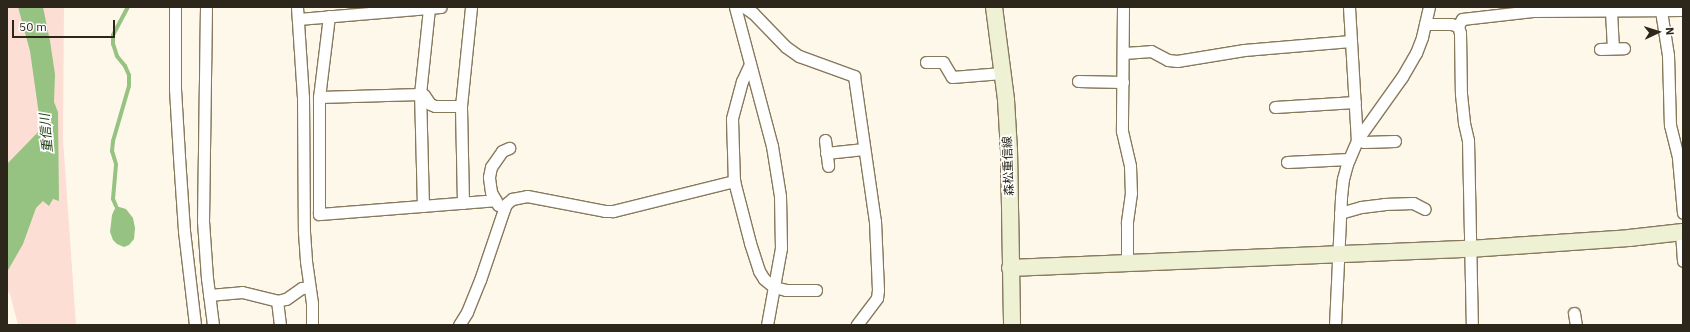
<!DOCTYPE html>
<meta charset="utf-8">
<style>
body{margin:0}
#map{position:relative;width:1690px;height:332px;overflow:hidden;background:#fef8eb;font-family:"IBM Plex Sans","Noto Sans JP",sans-serif}
div>[style]{position:absolute}
[style*='--x']{left:calc(var(--x)*1px);top:calc(var(--y)*1px);width:calc(var(--w)*1px);rotate:calc(var(--a)*1deg)}
.green>*{inset:0;background:#fdded5}
.water>*{inset:0;background:#96c382}
.stream>*{height:4px;margin:-2px;padding:0 2px;transform-origin:2px;border-radius:2px;background:#96c382}
.roads{filter:drop-shadow(1px 0 #87795c) drop-shadow(-1px 0 #87795c) drop-shadow(0 1px #87795c) drop-shadow(0 -1px #87795c)}
.street>*{height:11px;margin:-5.5px;padding:0 5.5px;transform-origin:5.5px;border-radius:5.5px;background:#fff}
.secondary>*{height:16px;margin:-8px;padding:0 8px;transform-origin:8px;border-radius:8px;background:#eff1d4}
span{translate:-50% -50%;white-space:nowrap;text-align:center;line-height:1.15;-webkit-text-stroke:3.5px #fff;paint-order:stroke}
.street-label{font-size:12px;color:#2c271a}
.water-label{font-size:13px;color:#1b380a;font-style:italic}
.frame{position:absolute;inset:0;border:8px solid #2c271a;pointer-events:none}
.north{position:absolute;left:1638px;top:12px;width:40px;height:40px;-webkit-text-stroke:3px #fff;paint-order:stroke;rotate:86deg;font-size:11px;font-weight:700;line-height:16px;text-align:center;color:#2c271a}
.north::after{content:'';display:block;margin:auto;width:14px;height:18px;background:#2c271a;clip-path:polygon(50% 0,100% 100%,50% 72%,0 100%)}
.scale{position:absolute;left:12px;top:20px;width:103px;height:18px;box-sizing:border-box;border:2px solid #2c271a;border-top:0;padding-left:5px;font-size:12px;line-height:14px;white-space:nowrap;color:#2c271a;-webkit-text-stroke:3px #fff;paint-order:stroke}
</style>
<div id="map">
<div class="green">
<div style="clip-path:polygon(7px 7px,64px 7px,63px 139px,76px 325px,18px 325px,10px 294px,7px 291px)"></div>
</div>
<div class="water">
<div style="clip-path:polygon(18px 7px,43px 7px,50px 41px,55px 74px,54px 102px,58px 112px,59px 201px,53px 199px,49px 206px,43px 201px,36px 208px,23px 244px,7px 272px,8px 163px,41px 129px,30px 51px)"></div>
<div style="clip-path:polygon(116px 206px,126px 209px,133px 218px,135px 228px,134px 239px,129px 245px,124px 247px,117px 244px,113px 240px,110px 232px,112px 215px)"></div>
</div>
<div class="stream">
<div style="--x:116;--y:206;--w:8;--a:-113"></div>
<div style="--x:113;--y:199;--w:35;--a:-85"></div>
<div style="--x:116;--y:164;--w:14;--a:-107"></div>
<div style="--x:112;--y:151;--w:10;--a:-84"></div>
<div style="--x:113;--y:141;--w:57;--a:-73.8"></div>
<div style="--x:129;--y:86;--w:11;--a:-90"></div>
<div style="--x:129;--y:75;--w:10;--a:-114"></div>
<div style="--x:125;--y:66;--w:13;--a:-129"></div>
<div style="--x:117;--y:56;--w:13;--a:-108"></div>
<div style="--x:113;--y:44;--w:9;--a:-90"></div>
<div style="--x:113;--y:35;--w:32;--a:-62"></div>
</div>
<div class="roads">
<div class="street">
<div style="--x:175;--y:7;--w:82;--a:90"></div>
<div style="--x:175;--y:89;--w:68;--a:86.6"></div>
<div style="--x:179;--y:157;--w:74;--a:86.1"></div>
<div style="--x:184;--y:231;--w:95;--a:83.3"></div>
<div style="--x:206;--y:7;--w:214;--a:90.8"></div>
<div style="--x:203;--y:221;--w:57;--a:86"></div>
<div style="--x:207;--y:278;--w:47;--a:82.7"></div>
<div style="--x:297;--y:7;--w:90;--a:86.2"></div>
<div style="--x:303;--y:97;--w:135;--a:89.6"></div>
<div style="--x:304;--y:232;--w:29;--a:86"></div>
<div style="--x:306;--y:261;--w:42;--a:81.9"></div>
<div style="--x:312;--y:303;--w:22;--a:90"></div>
<div style="--x:735;--y:7;--w:144;--a:75.1"></div>
<div style="--x:772;--y:146;--w:51;--a:80.9"></div>
<div style="--x:780;--y:196;--w:52;--a:88.9"></div>
<div style="--x:781;--y:248;--w:78;--a:100.3"></div>
<div style="--x:744;--y:7;--w:11;--a:34"></div>
<div style="--x:753;--y:13;--w:47;--a:45.9"></div>
<div style="--x:786;--y:47;--w:16;--a:35"></div>
<div style="--x:799;--y:56;--w:59;--a:20"></div>
<div style="--x:854;--y:76;--w:147;--a:81.8"></div>
<div style="--x:875;--y:221;--w:69;--a:87.5"></div>
<div style="--x:878;--y:290;--w:8;--a:97"></div>
<div style="--x:877;--y:298;--w:34;--a:127"></div>
<div style="--x:1123;--y:7;--w:124;--a:90.5"></div>
<div style="--x:1122;--y:131;--w:36;--a:77"></div>
<div style="--x:1130;--y:166;--w:27;--a:88"></div>
<div style="--x:1131;--y:193;--w:30;--a:98"></div>
<div style="--x:1127;--y:223;--w:40;--a:90"></div>
<div style="--x:1349;--y:7;--w:133;--a:86.6"></div>
<div style="--x:1357;--y:140;--w:7;--a:16"></div>
<div style="--x:1364;--y:142;--w:31;--a:-2"></div>
<div style="--x:1611;--y:11;--w:37;--a:87"></div>
<div style="--x:1661;--y:11;--w:45;--a:81"></div>
<div style="--x:1668;--y:55;--w:70;--a:88.4"></div>
<div style="--x:1670;--y:125;--w:34;--a:76"></div>
<div style="--x:1678;--y:158;--w:55;--a:84.8"></div>
<div style="--x:329;--y:16;--w:82;--a:97"></div>
<div style="--x:319;--y:97;--w:117;--a:90"></div>
<div style="--x:319;--y:214;--w:177;--a:-4.5"></div>
<div style="--x:298;--y:19;--w:143;--a:-4.8"></div>
<div style="--x:1425;--y:24;--w:26;--a:0"></div>
<div style="--x:1451;--y:24;--w:7;--a:16"></div>
<div style="--x:1458;--y:26;--w:7;--a:74"></div>
<div style="--x:1460;--y:33;--w:61;--a:89.1"></div>
<div style="--x:1461;--y:94;--w:29;--a:84"></div>
<div style="--x:1464;--y:123;--w:17;--a:77"></div>
<div style="--x:1468;--y:140;--w:185;--a:88.8"></div>
<div style="--x:1458;--y:26;--w:8;--a:-60"></div>
<div style="--x:1462;--y:19;--w:71;--a:-6.4"></div>
<div style="--x:1533;--y:11;--w:150;--a:-0.4"></div>
<div style="--x:1600;--y:49;--w:24;--a:-2"></div>
<div style="--x:1124;--y:53;--w:27;--a:-4"></div>
<div style="--x:1151;--y:51;--w:19;--a:28"></div>
<div style="--x:1168;--y:60;--w:9;--a:6"></div>
<div style="--x:1177;--y:61;--w:68;--a:-9.3"></div>
<div style="--x:1244;--y:50;--w:107;--a:-4.8"></div>
<div style="--x:926;--y:62;--w:17;--a:0"></div>
<div style="--x:943;--y:62;--w:17;--a:59"></div>
<div style="--x:952;--y:77;--w:50;--a:-4.6"></div>
<div style="--x:750;--y:64;--w:19;--a:115"></div>
<div style="--x:742;--y:81;--w:39;--a:105"></div>
<div style="--x:732;--y:119;--w:62;--a:88.2"></div>
<div style="--x:734;--y:181;--w:64;--a:75.5"></div>
<div style="--x:750;--y:243;--w:29;--a:72"></div>
<div style="--x:759;--y:271;--w:9;--a:58"></div>
<div style="--x:764;--y:279;--w:13;--a:39"></div>
<div style="--x:774;--y:287;--w:12;--a:14"></div>
<div style="--x:786;--y:290;--w:30;--a:0"></div>
<div style="--x:1078;--y:81;--w:45;--a:1.3"></div>
<div style="--x:319;--y:97;--w:101;--a:-1.7"></div>
<div style="--x:420;--y:94;--w:86;--a:-84"></div>
<div style="--x:1275;--y:107;--w:80;--a:-3.6"></div>
<div style="--x:825;--y:140;--w:26;--a:83"></div>
<div style="--x:826;--y:153;--w:38;--a:-6"></div>
<div style="--x:1287;--y:162;--w:62;--a:-2.8"></div>
<div style="--x:463;--y:203;--w:97;--a:-91.2"></div>
<div style="--x:461;--y:106;--w:100;--a:-84.2"></div>
<div style="--x:498;--y:205;--w:15;--a:-118"></div>
<div style="--x:491;--y:192;--w:15;--a:-98"></div>
<div style="--x:489;--y:177;--w:10;--a:-79"></div>
<div style="--x:491;--y:167;--w:19;--a:-55"></div>
<div style="--x:502;--y:151;--w:8;--a:-23"></div>
<div style="--x:423;--y:206;--w:112;--a:-91.5"></div>
<div style="--x:420;--y:94;--w:4;--a:14"></div>
<div style="--x:424;--y:95;--w:11;--a:56"></div>
<div style="--x:430;--y:104;--w:5;--a:22"></div>
<div style="--x:435;--y:106;--w:26;--a:0"></div>
<div style="--x:1340;--y:213;--w:22;--a:-16"></div>
<div style="--x:1361;--y:207;--w:23;--a:-7"></div>
<div style="--x:1384;--y:204;--w:29;--a:-2"></div>
<div style="--x:1413;--y:203;--w:13;--a:27"></div>
<div style="--x:1681;--y:232;--w:29;--a:86"></div>
<div style="--x:209;--y:295;--w:33;--a:-5"></div>
<div style="--x:242;--y:292;--w:36;--a:14"></div>
<div style="--x:1574;--y:313;--w:12;--a:81"></div>
<div style="--x:280;--y:325;--w:24;--a:-97"></div>
<div style="--x:277;--y:301;--w:9;--a:-13"></div>
<div style="--x:286;--y:299;--w:19;--a:-35"></div>
<div style="--x:302;--y:288;--w:7;--a:-8"></div>
<div style="--x:459;--y:325;--w:15;--a:-58"></div>
<div style="--x:467;--y:312;--w:35;--a:-68"></div>
<div style="--x:480;--y:280;--w:75;--a:-71.3"></div>
<div style="--x:504;--y:209;--w:5;--a:-68"></div>
<div style="--x:506;--y:204;--w:8;--a:-40"></div>
<div style="--x:512;--y:199;--w:15;--a:-11"></div>
<div style="--x:527;--y:196;--w:79;--a:10.9"></div>
<div style="--x:605;--y:211;--w:8;--a:0"></div>
<div style="--x:613;--y:211;--w:125;--a:-13.9"></div>
<div style="--x:1335;--y:325;--w:128;--a:-87.3"></div>
<div style="--x:1341;--y:197;--w:18;--a:-84"></div>
<div style="--x:1343;--y:179;--w:16;--a:-75"></div>
<div style="--x:1347;--y:164;--w:26;--a:-67"></div>
<div style="--x:1357;--y:140;--w:77;--a:-54.5"></div>
<div style="--x:1402;--y:77;--w:28;--a:-60"></div>
<div style="--x:1416;--y:53;--w:17;--a:-69"></div>
<div style="--x:1422;--y:37;--w:31;--a:-77"></div>
</div>
<div class="secondary">
<div style="--x:994;--y:7;--w:94;--a:82.6"></div>
<div style="--x:1006;--y:100;--w:50;--a:86.6"></div>
<div style="--x:1009;--y:150;--w:175;--a:89"></div>
<div style="--x:1010;--y:268;--w:459;--a:-2.4"></div>
<div style="--x:1469;--y:249;--w:160;--a:-3.9"></div>
<div style="--x:1629;--y:238;--w:54;--a:-6.3"></div>
</div>
</div>
<div class="street-label">
<span style="left:1008px;top:166px;rotate:-92deg">森松重信線</span>
</div>
<div class="water-label">
<span style="left:47px;top:133px;rotate:-95deg">重信川</span>
</div>
<div class="frame"></div>
<div class="north">N</div>
<div class="scale">50 m</div>
</div>
